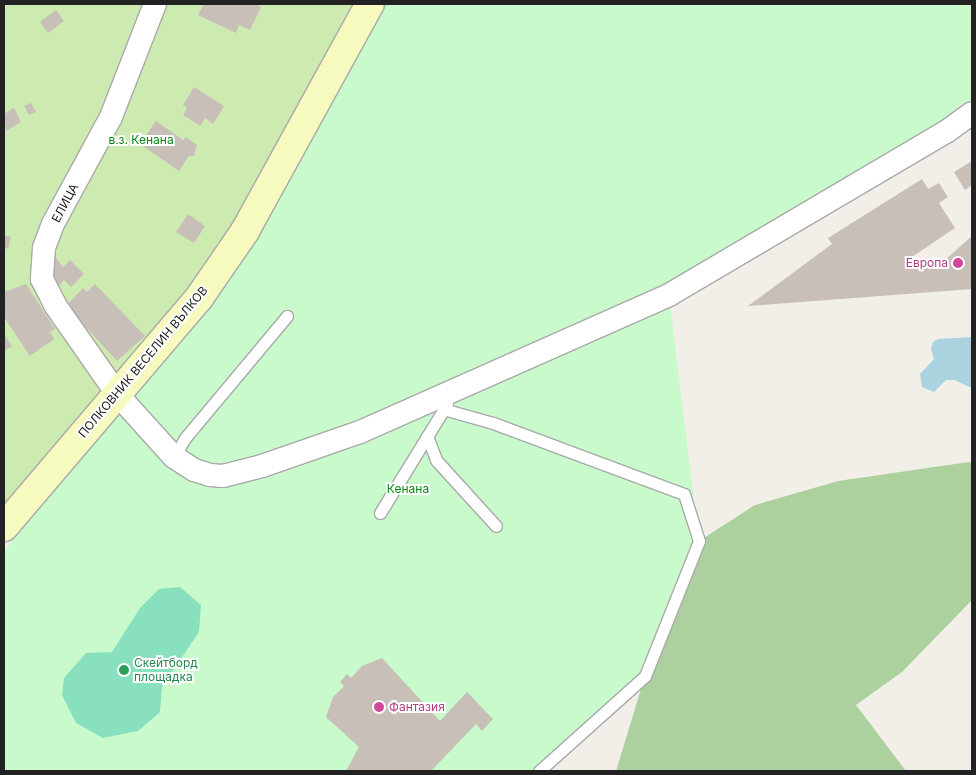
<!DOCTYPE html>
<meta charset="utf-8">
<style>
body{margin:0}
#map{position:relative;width:976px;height:775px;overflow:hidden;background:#f2efe9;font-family:Inter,sans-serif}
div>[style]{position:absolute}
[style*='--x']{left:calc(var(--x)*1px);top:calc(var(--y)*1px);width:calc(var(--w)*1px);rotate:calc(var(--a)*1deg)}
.grass>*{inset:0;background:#cdebb0}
.forest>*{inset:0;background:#add19e}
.park>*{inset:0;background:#c8facc}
.pitch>*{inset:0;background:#88e0be}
.water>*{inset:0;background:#aad3df}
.building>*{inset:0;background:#c7bfb8}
.roads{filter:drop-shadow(1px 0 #a9a9a9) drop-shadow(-1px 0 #a9a9a9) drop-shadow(0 1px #a9a9a9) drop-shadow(0 -1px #a9a9a9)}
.service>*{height:11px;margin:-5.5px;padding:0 5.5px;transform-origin:5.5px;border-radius:5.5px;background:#fff}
.minor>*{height:22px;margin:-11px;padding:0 11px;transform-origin:11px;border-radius:11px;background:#fff}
.secondary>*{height:28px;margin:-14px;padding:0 14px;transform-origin:14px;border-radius:14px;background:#f7fabf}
.dots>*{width:14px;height:14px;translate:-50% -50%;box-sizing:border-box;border:2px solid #fff;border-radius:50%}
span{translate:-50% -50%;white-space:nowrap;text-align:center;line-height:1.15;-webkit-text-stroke:4px #fff;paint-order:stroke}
.park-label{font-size:12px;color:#0c8416}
.street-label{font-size:12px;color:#222}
.hotel-label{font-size:12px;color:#b23c85}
.right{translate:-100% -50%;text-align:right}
.left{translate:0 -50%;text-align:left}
.leisure-label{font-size:12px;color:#27864d}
.frame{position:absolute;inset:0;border:5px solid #222;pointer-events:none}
</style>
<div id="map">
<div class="grass">
<div style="clip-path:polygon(4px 4px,375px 4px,245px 231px,4px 527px)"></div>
</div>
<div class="forest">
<div style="clip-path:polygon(969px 462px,972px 463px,972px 600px,902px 672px,856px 705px,906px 771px,616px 771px,645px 676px,699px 541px,755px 505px,838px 481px)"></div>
</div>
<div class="park">
<div style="clip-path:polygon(375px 4px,972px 4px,972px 105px,669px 295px,699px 541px,645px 676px,538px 771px,4px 771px,4px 552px,117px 394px,199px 298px)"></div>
</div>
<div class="pitch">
<div style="clip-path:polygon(180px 587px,201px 605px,199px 632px,162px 687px,160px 712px,138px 731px,103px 738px,76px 723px,62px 695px,64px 678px,86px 653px,112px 652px,140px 608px,159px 589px)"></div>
</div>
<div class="water">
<div style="clip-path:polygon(972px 337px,972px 388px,954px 380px,946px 380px,934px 392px,922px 387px,920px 374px,934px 359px,931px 349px,933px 342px,938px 339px)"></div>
</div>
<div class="building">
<div style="clip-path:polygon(204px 4px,255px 4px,261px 7px,250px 30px,239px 25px,236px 33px,198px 15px)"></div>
<div style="clip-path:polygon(56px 10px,64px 21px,48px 33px,40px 22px)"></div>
<div style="clip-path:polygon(194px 87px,224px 106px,213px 124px,205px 118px,200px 126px,183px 115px,187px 108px,183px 105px)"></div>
<div style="clip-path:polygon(31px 103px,36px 112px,29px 115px,24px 106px)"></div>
<div style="clip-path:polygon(14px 108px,21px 122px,6px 131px,4px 114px)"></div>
<div style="clip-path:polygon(156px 121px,183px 140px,186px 137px,197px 145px,194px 156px,189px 156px,179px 171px,140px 144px)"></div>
<div style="clip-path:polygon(972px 161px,972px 185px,965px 190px,954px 172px)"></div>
<div style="clip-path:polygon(922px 179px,928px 189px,939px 183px,948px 197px,939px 203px,955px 228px,909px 259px,911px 262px,945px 260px,972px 236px,972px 289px,748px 306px,832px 244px,828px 238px)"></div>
<div style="clip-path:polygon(188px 214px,205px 226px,194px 243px,176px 232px)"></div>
<div style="clip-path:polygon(4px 235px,11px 237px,8px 249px,4px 247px)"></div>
<div style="clip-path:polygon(54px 255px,63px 267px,70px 260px,84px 274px,71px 287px,64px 280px,57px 287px,49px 277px)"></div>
<div style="clip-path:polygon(26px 284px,55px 329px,50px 332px,54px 339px,30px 356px,4px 317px,4px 292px)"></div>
<div style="clip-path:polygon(95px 284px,145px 336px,117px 361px,66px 306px,83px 288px,87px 292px)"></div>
<div style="clip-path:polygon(4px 334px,12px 346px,4px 351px)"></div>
<div style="clip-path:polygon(382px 658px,440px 721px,467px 692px,493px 719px,482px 731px,476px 724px,431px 771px,346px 771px,359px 747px,326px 717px,333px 697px,344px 686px,340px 682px,347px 674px,351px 678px,362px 666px)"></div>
</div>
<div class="roads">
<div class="service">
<div style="--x:443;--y:409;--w:52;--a:15.6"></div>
<div style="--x:493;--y:423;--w:204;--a:20.4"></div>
<div style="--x:684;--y:494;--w:49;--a:72.3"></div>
<div style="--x:699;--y:541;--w:145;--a:111.8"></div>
<div style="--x:645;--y:676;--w:142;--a:138.1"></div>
<div style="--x:427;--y:436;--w:26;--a:69"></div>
<div style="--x:436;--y:460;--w:89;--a:47.7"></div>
<div style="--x:174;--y:457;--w:22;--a:-60"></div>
<div style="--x:185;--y:438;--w:159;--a:-50.1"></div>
<div style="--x:380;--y:513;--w:128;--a:-58.4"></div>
</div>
<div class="minor">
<div style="--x:155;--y:4;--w:121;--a:111.3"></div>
<div style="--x:111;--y:117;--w:122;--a:118.5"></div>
<div style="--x:53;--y:224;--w:26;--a:111"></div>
<div style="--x:44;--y:248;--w:31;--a:94"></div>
<div style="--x:42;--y:279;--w:29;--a:63"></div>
<div style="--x:55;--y:305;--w:108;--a:55.1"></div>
<div style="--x:117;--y:394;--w:85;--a:47.9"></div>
<div style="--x:174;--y:457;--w:24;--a:33"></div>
<div style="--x:194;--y:470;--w:17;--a:17"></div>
<div style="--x:210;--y:475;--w:13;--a:4"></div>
<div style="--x:223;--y:476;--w:40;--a:-14.4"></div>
<div style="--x:262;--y:466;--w:104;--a:-19.1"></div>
<div style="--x:360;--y:432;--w:338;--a:-23.9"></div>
<div style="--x:669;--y:295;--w:321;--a:-30.5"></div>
<div style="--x:946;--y:132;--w:32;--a:-36"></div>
</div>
<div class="secondary">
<div style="--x:4;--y:527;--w:301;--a:-49.6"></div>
<div style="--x:199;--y:298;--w:81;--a:-55.5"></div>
<div style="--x:245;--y:231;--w:259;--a:-61.2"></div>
</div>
</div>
<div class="dots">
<div style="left:958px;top:263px;background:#d1479c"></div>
<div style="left:124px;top:670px;background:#2e9e5b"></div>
<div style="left:379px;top:707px;background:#d1479c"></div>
</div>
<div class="park-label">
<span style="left:141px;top:140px">в.з. Кенана</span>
<span style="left:408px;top:489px">Кенана</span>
</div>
<div class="street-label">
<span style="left:65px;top:203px;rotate:-62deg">ЕЛИЦА</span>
<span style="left:143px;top:362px;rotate:-50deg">ПОЛКОВНИК ВЕСЕЛИН ВЪЛКОВ</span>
</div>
<div class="hotel-label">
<span class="right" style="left:948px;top:263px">Европа</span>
<span class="left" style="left:389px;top:707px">Фантазия</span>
</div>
<div class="leisure-label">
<span class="left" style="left:134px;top:670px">Скейтборд<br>площадка</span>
</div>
<div class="frame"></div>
</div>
